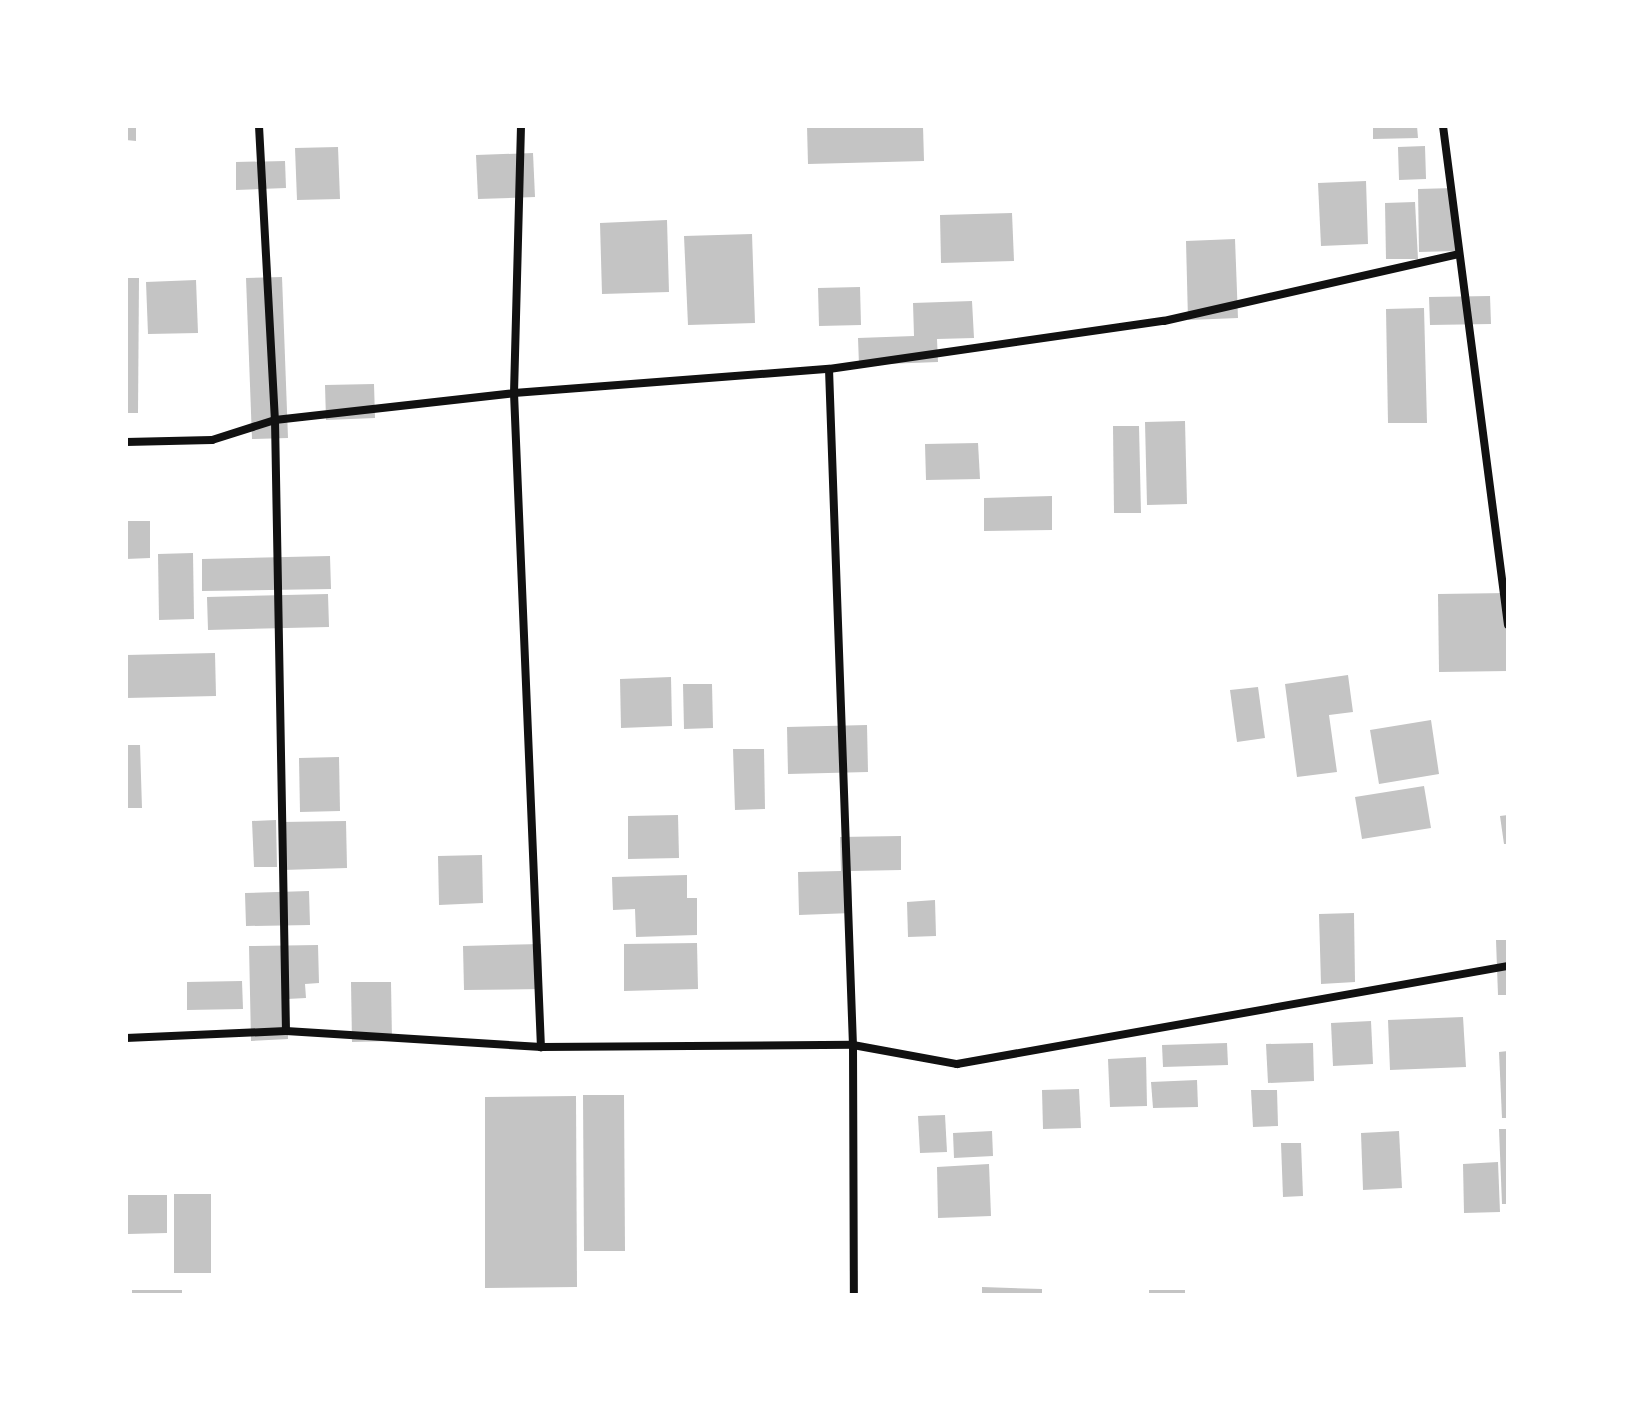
<!DOCTYPE html>
<style>
body{margin:0}
#map{position:relative;width:1634px;height:1421px;overflow:hidden;background:#fff;font-family:Roboto,sans-serif}
div>[style]{position:absolute}
[style*='--x']{left:calc(var(--x)*1px);top:calc(var(--y)*1px);width:calc(var(--w)*1px);rotate:calc(var(--a)*1deg)}
.building>*{inset:0;background:#c4c4c4}
.minor>*{height:8px;margin:-4px;padding:0 4px;transform-origin:4px;border-radius:4px;background:#111}
span{translate:-50% -50%;white-space:nowrap;text-align:center;line-height:1.15;-webkit-text-stroke:6px #fff;paint-order:stroke}
.frame{position:absolute;inset:0;border:128px solid #fff;pointer-events:none}
</style>
<div id="map">
<div class="building">
<div style="clip-path:polygon(126px 126px,136px 126px,136px 141px,126px 140px)"></div>
<div style="clip-path:polygon(807px 126px,923px 126px,924px 161px,808px 164px)"></div>
<div style="clip-path:polygon(1373px 126px,1417px 126px,1418px 138px,1373px 139px)"></div>
<div style="clip-path:polygon(1425px 146px,1426px 179px,1399px 180px,1398px 147px)"></div>
<div style="clip-path:polygon(338px 147px,340px 199px,297px 200px,295px 148px)"></div>
<div style="clip-path:polygon(533px 153px,535px 197px,478px 199px,476px 155px)"></div>
<div style="clip-path:polygon(285px 161px,286px 188px,236px 190px,236px 162px)"></div>
<div style="clip-path:polygon(1366px 181px,1368px 244px,1321px 246px,1318px 183px)"></div>
<div style="clip-path:polygon(1454px 188px,1456px 251px,1419px 252px,1418px 189px)"></div>
<div style="clip-path:polygon(1415px 202px,1418px 259px,1386px 259px,1385px 203px)"></div>
<div style="clip-path:polygon(1012px 213px,1014px 261px,941px 263px,940px 215px)"></div>
<div style="clip-path:polygon(667px 220px,669px 292px,602px 294px,600px 223px)"></div>
<div style="clip-path:polygon(752px 234px,755px 323px,688px 325px,684px 236px)"></div>
<div style="clip-path:polygon(1235px 239px,1238px 318px,1188px 320px,1186px 241px)"></div>
<div style="clip-path:polygon(282px 277px,288px 438px,252px 439px,246px 278px)"></div>
<div style="clip-path:polygon(126px 278px,139px 278px,138px 413px,126px 413px)"></div>
<div style="clip-path:polygon(196px 280px,198px 333px,148px 334px,146px 282px)"></div>
<div style="clip-path:polygon(860px 287px,861px 325px,819px 326px,818px 288px)"></div>
<div style="clip-path:polygon(1490px 296px,1491px 324px,1430px 325px,1429px 297px)"></div>
<div style="clip-path:polygon(972px 301px,974px 338px,937px 339px,938px 362px,859px 365px,858px 338px,914px 336px,913px 303px)"></div>
<div style="clip-path:polygon(1424px 308px,1427px 423px,1388px 423px,1386px 309px)"></div>
<div style="clip-path:polygon(374px 384px,375px 418px,326px 420px,325px 385px)"></div>
<div style="clip-path:polygon(1185px 421px,1187px 504px,1147px 505px,1145px 422px)"></div>
<div style="clip-path:polygon(1113px 426px,1139px 426px,1141px 513px,1114px 513px)"></div>
<div style="clip-path:polygon(978px 443px,980px 479px,926px 480px,925px 444px)"></div>
<div style="clip-path:polygon(1052px 496px,1052px 530px,984px 531px,984px 498px)"></div>
<div style="clip-path:polygon(126px 521px,150px 521px,150px 558px,126px 559px)"></div>
<div style="clip-path:polygon(193px 553px,194px 619px,159px 620px,158px 554px)"></div>
<div style="clip-path:polygon(330px 556px,331px 589px,202px 591px,202px 559px)"></div>
<div style="clip-path:polygon(1508px 593px,1508px 671px,1439px 672px,1438px 594px)"></div>
<div style="clip-path:polygon(328px 594px,329px 627px,208px 630px,207px 597px)"></div>
<div style="clip-path:polygon(215px 653px,216px 696px,126px 698px,126px 655px)"></div>
<div style="clip-path:polygon(1348px 675px,1353px 712px,1329px 715px,1337px 772px,1297px 777px,1285px 684px)"></div>
<div style="clip-path:polygon(671px 677px,672px 726px,621px 728px,620px 679px)"></div>
<div style="clip-path:polygon(683px 684px,712px 684px,713px 728px,684px 729px)"></div>
<div style="clip-path:polygon(1258px 687px,1265px 738px,1237px 742px,1230px 690px)"></div>
<div style="clip-path:polygon(1431px 720px,1439px 774px,1379px 784px,1370px 730px)"></div>
<div style="clip-path:polygon(867px 725px,868px 772px,788px 774px,787px 727px)"></div>
<div style="clip-path:polygon(126px 745px,140px 745px,142px 808px,126px 808px)"></div>
<div style="clip-path:polygon(733px 749px,764px 749px,765px 809px,735px 810px)"></div>
<div style="clip-path:polygon(339px 757px,340px 811px,300px 812px,299px 758px)"></div>
<div style="clip-path:polygon(1424px 786px,1431px 828px,1362px 839px,1355px 797px)"></div>
<div style="clip-path:polygon(678px 815px,679px 858px,628px 859px,628px 816px)"></div>
<div style="clip-path:polygon(1508px 815px,1508px 844px,1504px 844px,1500px 816px)"></div>
<div style="clip-path:polygon(276px 820px,277px 867px,254px 867px,252px 821px)"></div>
<div style="clip-path:polygon(346px 821px,347px 868px,283px 870px,282px 822px)"></div>
<div style="clip-path:polygon(901px 836px,901px 870px,851px 871px,852px 913px,799px 915px,798px 872px,841px 871px,840px 837px)"></div>
<div style="clip-path:polygon(482px 855px,483px 903px,439px 905px,438px 856px)"></div>
<div style="clip-path:polygon(687px 875px,687px 898px,697px 898px,697px 935px,636px 937px,635px 909px,613px 910px,612px 877px)"></div>
<div style="clip-path:polygon(309px 891px,310px 925px,246px 926px,245px 893px)"></div>
<div style="clip-path:polygon(935px 900px,936px 936px,908px 937px,907px 902px)"></div>
<div style="clip-path:polygon(1354px 913px,1355px 982px,1321px 984px,1319px 914px)"></div>
<div style="clip-path:polygon(1496px 940px,1508px 940px,1508px 995px,1498px 995px)"></div>
<div style="clip-path:polygon(697px 943px,698px 989px,624px 991px,624px 944px)"></div>
<div style="clip-path:polygon(541px 944px,542px 989px,464px 990px,463px 946px)"></div>
<div style="clip-path:polygon(318px 945px,319px 983px,305px 984px,306px 998px,287px 999px,288px 1039px,251px 1041px,249px 946px)"></div>
<div style="clip-path:polygon(242px 981px,243px 1009px,187px 1010px,187px 982px)"></div>
<div style="clip-path:polygon(351px 982px,391px 982px,392px 1041px,352px 1042px)"></div>
<div style="clip-path:polygon(1463px 1017px,1466px 1067px,1390px 1070px,1388px 1020px)"></div>
<div style="clip-path:polygon(1371px 1021px,1373px 1064px,1333px 1066px,1331px 1023px)"></div>
<div style="clip-path:polygon(1227px 1043px,1228px 1065px,1163px 1067px,1162px 1045px)"></div>
<div style="clip-path:polygon(1313px 1043px,1314px 1081px,1268px 1083px,1266px 1044px)"></div>
<div style="clip-path:polygon(1508px 1051px,1508px 1118px,1502px 1118px,1499px 1052px)"></div>
<div style="clip-path:polygon(1146px 1057px,1147px 1106px,1110px 1107px,1108px 1059px)"></div>
<div style="clip-path:polygon(1197px 1080px,1198px 1107px,1153px 1108px,1151px 1082px)"></div>
<div style="clip-path:polygon(1079px 1089px,1081px 1128px,1043px 1129px,1042px 1090px)"></div>
<div style="clip-path:polygon(1251px 1090px,1277px 1090px,1278px 1126px,1253px 1127px)"></div>
<div style="clip-path:polygon(583px 1095px,624px 1095px,625px 1251px,584px 1251px)"></div>
<div style="clip-path:polygon(576px 1096px,577px 1287px,485px 1288px,485px 1097px)"></div>
<div style="clip-path:polygon(945px 1115px,947px 1152px,920px 1153px,918px 1116px)"></div>
<div style="clip-path:polygon(1499px 1129px,1508px 1129px,1508px 1204px,1502px 1204px)"></div>
<div style="clip-path:polygon(992px 1131px,993px 1156px,954px 1158px,953px 1133px)"></div>
<div style="clip-path:polygon(1399px 1131px,1402px 1188px,1363px 1190px,1361px 1133px)"></div>
<div style="clip-path:polygon(1281px 1143px,1301px 1143px,1303px 1196px,1283px 1197px)"></div>
<div style="clip-path:polygon(1498px 1162px,1500px 1212px,1464px 1213px,1463px 1164px)"></div>
<div style="clip-path:polygon(989px 1164px,991px 1216px,938px 1218px,937px 1167px)"></div>
<div style="clip-path:polygon(174px 1194px,211px 1194px,211px 1273px,174px 1273px)"></div>
<div style="clip-path:polygon(128px 1195px,167px 1195px,167px 1233px,128px 1234px)"></div>
<div style="clip-path:polygon(982px 1287px,1042px 1289px,1042px 1295px,982px 1295px)"></div>
<div style="clip-path:polygon(132px 1290px,182px 1290px,182px 1295px,132px 1295px)"></div>
<div style="clip-path:polygon(1149px 1290px,1185px 1290px,1185px 1295px,1149px 1295px)"></div>
</div>
<div class="minor">
<div style="--x:259;--y:126;--w:294;--a:86.9"></div>
<div style="--x:275;--y:420;--w:611;--a:88.97"></div>
<div style="--x:521;--y:126;--w:267;--a:91.5"></div>
<div style="--x:514;--y:393;--w:655;--a:87.64"></div>
<div style="--x:1443;--y:126;--w:503;--a:82.58"></div>
<div style="--x:829;--y:369;--w:676;--a:87.97"></div>
<div style="--x:853;--y:1045;--w:250;--a:89.8"></div>
<div style="--x:126;--y:442;--w:86;--a:-1.3"></div>
<div style="--x:212;--y:440;--w:66;--a:-17.6"></div>
<div style="--x:275;--y:420;--w:241;--a:-6.4"></div>
<div style="--x:514;--y:393;--w:316;--a:-4.4"></div>
<div style="--x:829;--y:369;--w:338;--a:-8.2"></div>
<div style="--x:1164;--y:321;--w:302;--a:-12.8"></div>
<div style="--x:126;--y:1038;--w:160;--a:-2.5"></div>
<div style="--x:286;--y:1031;--w:256;--a:3.6"></div>
<div style="--x:541;--y:1047;--w:312;--a:-0.4"></div>
<div style="--x:853;--y:1045;--w:106;--a:10.4"></div>
<div style="--x:957;--y:1064;--w:560;--a:-10.09"></div>
</div>
<div class="frame"></div>
</div>
